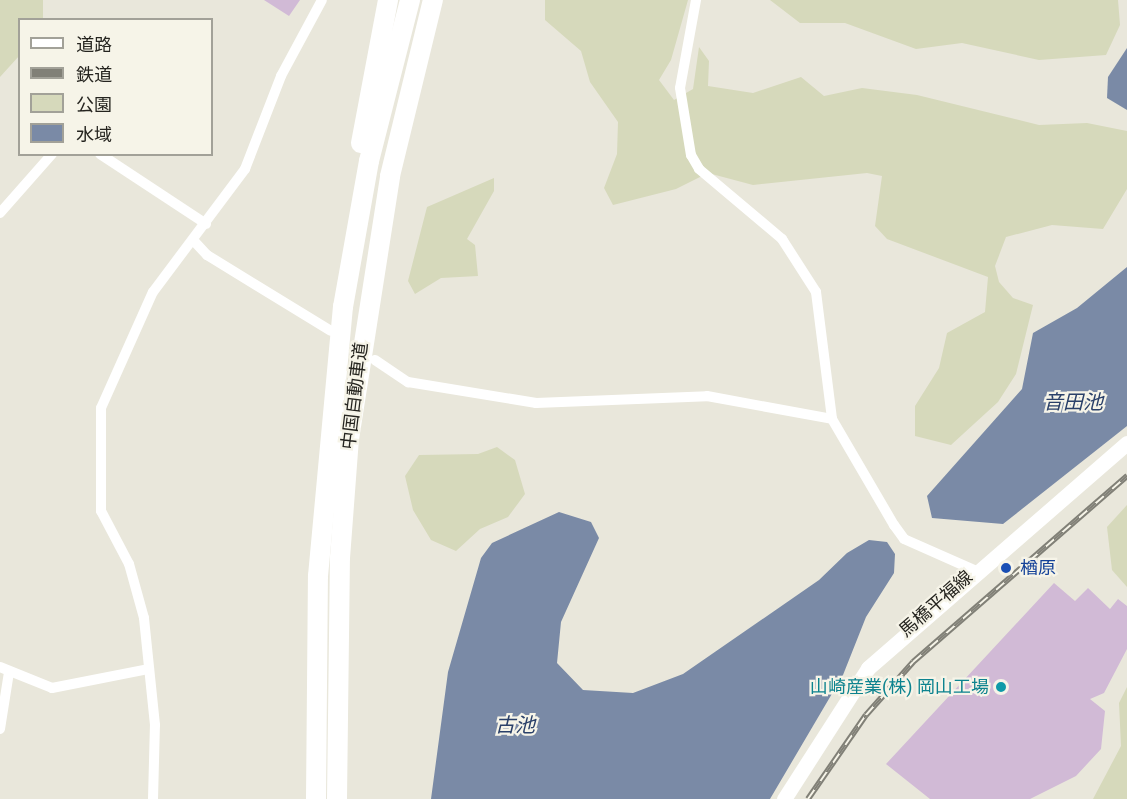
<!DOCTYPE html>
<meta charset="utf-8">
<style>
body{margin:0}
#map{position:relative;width:1127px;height:799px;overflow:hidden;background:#e9e7db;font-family:Roboto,"Noto Sans JP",sans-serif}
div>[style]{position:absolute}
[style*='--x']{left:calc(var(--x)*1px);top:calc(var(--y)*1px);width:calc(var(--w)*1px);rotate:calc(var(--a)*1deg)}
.green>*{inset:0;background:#d6d9bb}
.water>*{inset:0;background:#7a8aa6}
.building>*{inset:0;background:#d1bad6}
.street>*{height:10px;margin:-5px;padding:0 5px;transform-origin:5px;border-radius:5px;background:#fff}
.secondary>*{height:15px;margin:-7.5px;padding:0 7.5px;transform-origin:7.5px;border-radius:7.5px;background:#fff}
.highway>*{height:20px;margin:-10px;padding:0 10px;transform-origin:10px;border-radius:10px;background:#fff}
.rail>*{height:6px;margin-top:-3px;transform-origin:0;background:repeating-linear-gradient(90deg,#f6f4e8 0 11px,#818077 0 22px);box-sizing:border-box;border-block:2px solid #818077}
.dots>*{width:16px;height:16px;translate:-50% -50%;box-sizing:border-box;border:3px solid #f6f4e8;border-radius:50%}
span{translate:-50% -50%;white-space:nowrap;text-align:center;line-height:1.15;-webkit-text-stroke:4.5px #f6f4e8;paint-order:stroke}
.street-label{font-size:18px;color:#25241f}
.transit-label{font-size:18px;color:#164399}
.left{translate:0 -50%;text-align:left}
.culture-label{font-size:18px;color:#0d838f}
.right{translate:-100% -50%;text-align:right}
.water-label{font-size:20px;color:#2a4069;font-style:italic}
.legend{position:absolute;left:18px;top:18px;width:195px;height:138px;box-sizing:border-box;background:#f6f4e8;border:2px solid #a2a198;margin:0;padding:8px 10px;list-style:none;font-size:18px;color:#25241f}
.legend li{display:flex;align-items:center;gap:12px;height:30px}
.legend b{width:30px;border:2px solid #a2a198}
</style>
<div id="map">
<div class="green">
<div style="clip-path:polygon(0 0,43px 0,43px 19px,20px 20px,19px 56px,0 77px)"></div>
<div style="clip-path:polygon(545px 0,688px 0,671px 60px,659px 80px,674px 100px,693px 89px,699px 47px,709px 61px,708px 86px,753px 93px,801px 77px,824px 96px,862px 88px,917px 95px,1039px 125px,1087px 123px,1127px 131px,1127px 189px,1103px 229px,1052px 225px,1006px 237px,995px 266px,999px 282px,1013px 298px,1033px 305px,1016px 374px,998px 402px,951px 445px,915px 436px,915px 406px,939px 368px,947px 333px,985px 312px,988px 277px,887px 239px,875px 226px,882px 176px,867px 173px,753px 185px,708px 173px,676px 189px,613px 205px,604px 188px,617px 154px,618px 122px,590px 82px,581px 51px,545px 20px)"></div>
<div style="clip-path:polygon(770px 0,1118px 0,1120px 25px,1106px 55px,1039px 60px,962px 43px,916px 49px,845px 23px,800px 23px)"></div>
<div style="clip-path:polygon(494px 178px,494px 191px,467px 239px,475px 245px,478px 276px,441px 278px,415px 294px,408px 281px,427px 207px)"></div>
<div style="clip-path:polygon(497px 447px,515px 460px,525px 494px,508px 517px,480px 529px,456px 551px,431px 540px,413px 510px,405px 476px,419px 455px,478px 454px)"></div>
<div style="clip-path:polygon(1127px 505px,1127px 587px,1112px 570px,1107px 527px)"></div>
<div style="clip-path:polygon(1127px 687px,1127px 799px,1093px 799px,1121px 746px,1119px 703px)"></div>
</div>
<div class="water">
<div style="clip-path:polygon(1127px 48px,1127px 110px,1107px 98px,1108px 77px)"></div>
<div style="clip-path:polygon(1127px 267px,1127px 426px,1003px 524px,932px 518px,927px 496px,1022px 389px,1033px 333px,1077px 308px)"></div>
<div style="clip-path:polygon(559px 512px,591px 522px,599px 538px,561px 622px,557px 663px,583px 690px,633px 693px,683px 674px,819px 580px,847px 553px,869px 540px,887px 542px,895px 554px,894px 573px,866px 617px,843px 675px,770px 799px,431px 799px,448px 672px,481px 558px,492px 543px)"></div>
</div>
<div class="building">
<div style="clip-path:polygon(264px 0,300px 0,289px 16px)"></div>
<div style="clip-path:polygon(1054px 583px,1075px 601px,1088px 588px,1110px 609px,1118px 599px,1127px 606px,1127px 649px,1104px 693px,1090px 699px,1105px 711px,1101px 749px,1076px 776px,1030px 799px,930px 799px,886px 764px)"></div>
</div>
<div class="street">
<div style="--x:696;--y:0;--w:89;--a:100.3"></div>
<div style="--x:680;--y:88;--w:68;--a:80.7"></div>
<div style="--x:691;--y:155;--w:16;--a:60"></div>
<div style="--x:699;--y:169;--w:109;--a:40.1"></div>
<div style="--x:782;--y:239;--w:63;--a:57.3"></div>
<div style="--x:816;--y:292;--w:128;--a:82.8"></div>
<div style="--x:832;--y:419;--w:123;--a:59.7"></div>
<div style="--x:894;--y:525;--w:17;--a:54"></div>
<div style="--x:904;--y:539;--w:77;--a:23.9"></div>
<div style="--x:100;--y:154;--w:127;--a:33.4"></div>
<div style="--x:0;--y:213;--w:79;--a:-48.6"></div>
<div style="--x:193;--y:240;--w:21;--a:47"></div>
<div style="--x:207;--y:255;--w:145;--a:31.5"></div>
<div style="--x:375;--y:360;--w:40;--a:34"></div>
<div style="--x:408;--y:382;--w:130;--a:9.3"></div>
<div style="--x:536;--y:403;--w:171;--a:-2.3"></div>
<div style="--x:707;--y:396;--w:127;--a:10.4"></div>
<div style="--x:0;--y:667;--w:56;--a:22"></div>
<div style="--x:52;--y:688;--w:99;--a:-11.1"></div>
<div style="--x:0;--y:729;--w:58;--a:-81"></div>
<div style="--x:153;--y:799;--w:74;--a:-88.5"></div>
<div style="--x:155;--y:725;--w:108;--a:-95.9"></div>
<div style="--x:144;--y:618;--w:56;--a:-105.5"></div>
<div style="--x:129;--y:564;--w:60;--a:-117.8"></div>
<div style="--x:101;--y:511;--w:103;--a:-90"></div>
<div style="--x:101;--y:408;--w:127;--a:-65.9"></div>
<div style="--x:153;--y:292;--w:154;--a:-53.2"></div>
<div style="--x:245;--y:169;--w:100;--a:-68.8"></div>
<div style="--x:281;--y:76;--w:86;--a:-61.7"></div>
</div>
<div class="secondary">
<div style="--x:784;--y:799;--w:156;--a:-57.3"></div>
<div style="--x:868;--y:668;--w:343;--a:-41"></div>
</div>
<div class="highway">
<div style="--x:361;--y:143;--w:146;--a:-79.3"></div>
<div style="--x:316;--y:799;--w:223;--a:-89.5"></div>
<div style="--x:318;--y:576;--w:270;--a:-84.7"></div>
<div style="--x:343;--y:307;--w:148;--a:-79.9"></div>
<div style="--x:369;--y:161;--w:166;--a:-75.7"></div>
<div style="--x:337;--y:799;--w:241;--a:-89.3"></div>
<div style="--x:340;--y:558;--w:119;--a:-85.7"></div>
<div style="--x:349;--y:439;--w:266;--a:-81.1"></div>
<div style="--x:390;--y:176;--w:181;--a:-76.3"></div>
</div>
<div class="rail">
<div style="--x:808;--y:799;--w:102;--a:-55.4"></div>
<div style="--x:866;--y:715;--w:71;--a:-48.4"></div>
<div style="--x:913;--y:662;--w:284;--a:-41"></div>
</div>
<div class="dots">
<div style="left:1006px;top:568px;background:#1a4fb4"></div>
<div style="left:1001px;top:687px;background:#0f9aa8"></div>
</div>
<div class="street-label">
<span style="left:355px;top:396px;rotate:-83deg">中国自動車道</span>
<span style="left:936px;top:604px;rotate:-41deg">馬橋平福線</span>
</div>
<div class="transit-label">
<span class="left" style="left:1020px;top:568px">楢原</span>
</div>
<div class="culture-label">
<span class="right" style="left:989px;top:687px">山崎産業(株) 岡山工場</span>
</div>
<div class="water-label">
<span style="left:1073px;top:402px">音田池</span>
<span style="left:515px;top:725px">古池</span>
</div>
<ul class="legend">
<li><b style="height:8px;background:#fff"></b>道路</li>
<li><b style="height:8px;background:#818077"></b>鉄道</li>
<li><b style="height:16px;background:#d6d9bb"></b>公園</li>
<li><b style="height:16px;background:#7a8aa6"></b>水域</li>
</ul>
</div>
